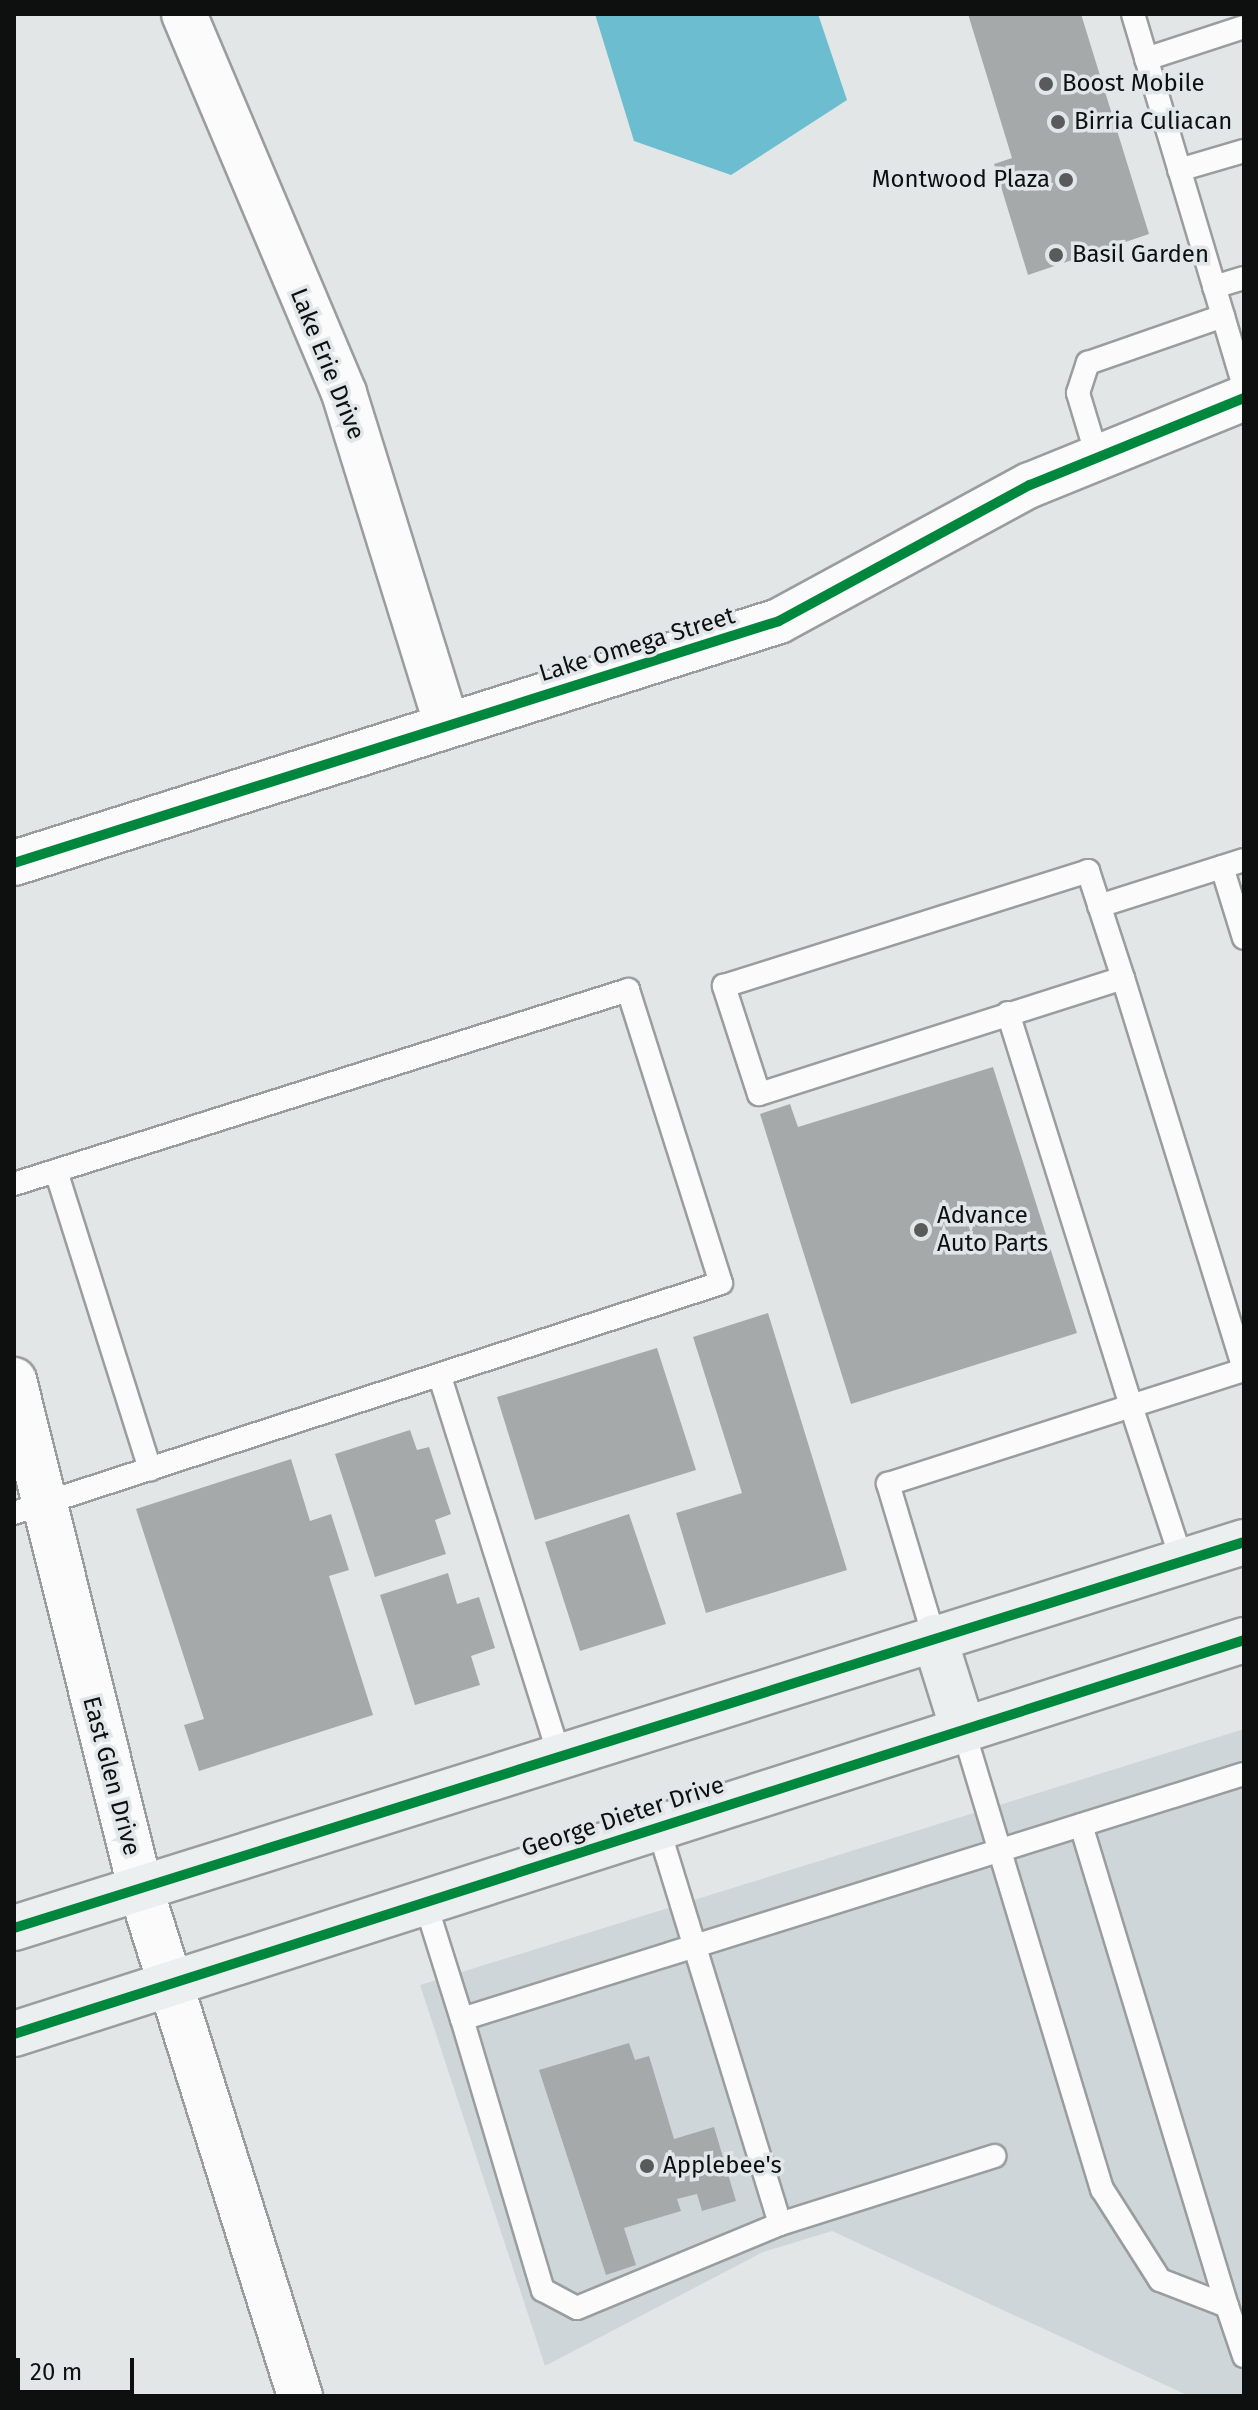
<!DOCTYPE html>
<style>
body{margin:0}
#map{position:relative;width:1258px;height:2410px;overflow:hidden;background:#e3e6e7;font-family:"Fira Sans",sans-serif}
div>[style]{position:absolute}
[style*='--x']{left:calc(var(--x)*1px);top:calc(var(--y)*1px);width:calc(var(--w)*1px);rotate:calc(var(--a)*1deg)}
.built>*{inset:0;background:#ced6d9}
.water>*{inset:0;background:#6cbdcf}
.building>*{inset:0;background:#a6a9a9}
.roads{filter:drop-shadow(2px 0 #9a9d9e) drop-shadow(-2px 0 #9a9d9e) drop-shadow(0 2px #9a9d9e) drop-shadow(0 -2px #9a9d9e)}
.service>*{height:22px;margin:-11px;padding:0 11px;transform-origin:11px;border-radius:11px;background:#fbfbfb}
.minor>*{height:44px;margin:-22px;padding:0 22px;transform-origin:22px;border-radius:22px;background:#fbfbfb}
.tertiary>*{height:44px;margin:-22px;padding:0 22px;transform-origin:22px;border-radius:22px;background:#fbfbfb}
.secondary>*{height:44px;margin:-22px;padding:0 22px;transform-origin:22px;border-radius:22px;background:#eceff0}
.cycleway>*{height:10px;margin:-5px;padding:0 5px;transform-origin:5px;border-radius:5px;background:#00873e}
.dots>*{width:22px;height:22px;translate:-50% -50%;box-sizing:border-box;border:4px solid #e1e7e9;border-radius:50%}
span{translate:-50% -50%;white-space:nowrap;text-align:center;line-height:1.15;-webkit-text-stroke:7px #e1e7e9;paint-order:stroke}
.poi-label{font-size:24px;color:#0e1010}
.left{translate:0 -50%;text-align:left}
.right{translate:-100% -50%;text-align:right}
.street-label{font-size:24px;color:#0e1010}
.frame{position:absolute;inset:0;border:16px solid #0e1010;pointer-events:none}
.scale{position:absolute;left:16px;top:2358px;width:118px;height:36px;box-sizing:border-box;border:4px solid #0e1010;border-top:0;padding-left:10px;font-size:24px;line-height:28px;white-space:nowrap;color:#0e1010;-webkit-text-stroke:6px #e1e7e9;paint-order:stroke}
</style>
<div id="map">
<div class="built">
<div style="clip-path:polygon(1244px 1729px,1244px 2396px,1189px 2396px,832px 2231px,763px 2252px,545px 2366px,420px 1985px)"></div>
</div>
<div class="water">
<div style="clip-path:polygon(595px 14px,818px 14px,847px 100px,731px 175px,634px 141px)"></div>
</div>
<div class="building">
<div style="clip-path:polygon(968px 14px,1081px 14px,1149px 234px,1028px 275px,994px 164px,1012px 158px)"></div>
<div style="clip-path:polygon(993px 1067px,1077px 1333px,851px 1404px,760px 1114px,790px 1104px,798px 1127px)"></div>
<div style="clip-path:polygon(768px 1313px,847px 1570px,706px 1613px,676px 1513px,742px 1493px,693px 1337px)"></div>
<div style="clip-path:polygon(657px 1348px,696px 1470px,535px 1520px,497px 1397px)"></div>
<div style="clip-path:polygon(410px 1430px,417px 1450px,429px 1447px,451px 1514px,435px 1520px,446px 1554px,375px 1577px,335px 1454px)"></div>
<div style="clip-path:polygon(291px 1459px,310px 1521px,331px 1514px,349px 1570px,329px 1576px,373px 1715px,199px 1771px,184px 1725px,204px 1719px,136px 1509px)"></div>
<div style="clip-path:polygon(629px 1514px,666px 1624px,580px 1651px,545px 1542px)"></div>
<div style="clip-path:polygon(448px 1573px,457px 1604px,479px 1597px,495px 1648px,471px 1656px,480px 1685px,415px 1705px,380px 1595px)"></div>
<div style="clip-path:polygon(629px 2043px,635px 2060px,649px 2056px,674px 2139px,714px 2127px,736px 2201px,702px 2211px,697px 2194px,677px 2199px,681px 2211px,624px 2228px,636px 2265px,606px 2275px,539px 2070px)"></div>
</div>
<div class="roads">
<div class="service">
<div style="--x:1133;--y:14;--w:388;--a:73.4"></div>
<div style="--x:1146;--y:59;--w:103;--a:-18.1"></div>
<div style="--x:1179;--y:170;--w:68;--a:-16.3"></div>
<div style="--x:1214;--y:287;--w:31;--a:-17"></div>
<div style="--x:1097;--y:456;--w:66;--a:-106.8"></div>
<div style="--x:1078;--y:393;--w:32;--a:-72"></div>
<div style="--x:1088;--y:363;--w:143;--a:-19.2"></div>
<div style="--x:1222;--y:867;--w:74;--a:72.8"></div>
<div style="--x:1099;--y:906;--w:152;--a:-17.6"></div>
<div style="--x:1123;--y:978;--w:382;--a:162.3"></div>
<div style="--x:759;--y:1094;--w:114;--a:-108"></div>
<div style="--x:724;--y:986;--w:382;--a:-17.5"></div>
<div style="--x:1088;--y:871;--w:113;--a:71.9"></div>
<div style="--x:1123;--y:978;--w:408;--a:72.8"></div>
<div style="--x:1008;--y:1013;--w:412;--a:72.6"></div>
<div style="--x:1131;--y:1406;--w:119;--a:-17.7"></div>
<div style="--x:56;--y:1171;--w:313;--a:72.5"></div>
<div style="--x:14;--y:1184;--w:644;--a:-17.53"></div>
<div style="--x:628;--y:990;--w:307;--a:72.4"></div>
<div style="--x:721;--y:1283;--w:743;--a:161.98"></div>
<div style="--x:440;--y:1377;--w:396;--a:72.5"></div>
<div style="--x:934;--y:1637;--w:160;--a:-106.7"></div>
<div style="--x:888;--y:1484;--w:255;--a:-17.8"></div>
<div style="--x:1131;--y:1406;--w:163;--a:71.8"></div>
<div style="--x:963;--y:1729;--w:481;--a:73.2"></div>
<div style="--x:1102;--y:2189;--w:108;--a:57.5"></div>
<div style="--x:1160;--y:2280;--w:72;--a:21.2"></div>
<div style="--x:1227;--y:2306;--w:53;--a:71.2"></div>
<div style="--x:1081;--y:1825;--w:503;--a:73.12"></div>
<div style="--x:658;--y:1827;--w:415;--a:72.9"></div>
<div style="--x:425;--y:1902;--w:123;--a:72.5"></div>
<div style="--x:462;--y:2019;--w:819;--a:-17.4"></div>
<div style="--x:462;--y:2019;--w:283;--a:73.4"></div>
<div style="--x:543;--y:2290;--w:38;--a:28"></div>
<div style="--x:577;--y:2308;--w:220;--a:-22.5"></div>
<div style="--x:780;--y:2224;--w:225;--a:-17.6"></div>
</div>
<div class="minor">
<div style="--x:184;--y:14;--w:411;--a:67.1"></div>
<div style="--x:344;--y:393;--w:345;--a:72.8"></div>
<div style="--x:14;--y:863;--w:802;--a:-17.55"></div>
<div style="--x:779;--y:621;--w:285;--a:-28.5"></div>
<div style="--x:1030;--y:485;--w:231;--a:-22.1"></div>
<div style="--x:14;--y:1380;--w:522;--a:76.04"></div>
</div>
<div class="tertiary">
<div style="--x:140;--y:1887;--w:534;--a:72.55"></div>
</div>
<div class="secondary">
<div style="--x:934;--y:1637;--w:96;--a:72.5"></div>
<div style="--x:14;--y:1928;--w:1289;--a:-17.42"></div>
<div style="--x:14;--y:2034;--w:1292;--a:-17.76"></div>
</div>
</div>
<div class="cycleway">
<div style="--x:14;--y:863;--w:802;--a:-17.55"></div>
<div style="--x:779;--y:621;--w:285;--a:-28.5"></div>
<div style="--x:1030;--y:485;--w:231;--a:-22.1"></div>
<div style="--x:14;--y:1928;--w:1289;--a:-17.42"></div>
<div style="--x:14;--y:2034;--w:1292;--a:-17.76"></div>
</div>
<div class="dots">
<div style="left:1046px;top:84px;background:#595b5b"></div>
<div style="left:1058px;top:122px;background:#595b5b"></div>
<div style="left:1066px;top:180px;background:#595b5b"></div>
<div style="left:1056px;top:255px;background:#595b5b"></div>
<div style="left:921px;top:1230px;background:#595b5b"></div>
<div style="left:647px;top:2166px;background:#595b5b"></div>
</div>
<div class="poi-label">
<span class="left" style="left:1062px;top:84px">Boost Mobile</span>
<span class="left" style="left:1074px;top:122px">Birria Culiacan</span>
<span class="right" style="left:1050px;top:180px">Montwood Plaza</span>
<span class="left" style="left:1072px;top:255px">Basil Garden</span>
<span class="left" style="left:937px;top:1230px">Advance<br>Auto Parts</span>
<span class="left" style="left:663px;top:2166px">Applebee's</span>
</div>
<div class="street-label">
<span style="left:327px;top:364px;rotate:68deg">Lake Erie Drive</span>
<span style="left:637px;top:645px;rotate:-17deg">Lake Omega Street</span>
<span style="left:111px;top:1776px;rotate:75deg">East Glen Drive</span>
<span style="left:623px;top:1817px;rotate:-18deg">George Dieter Drive</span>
</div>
<div class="frame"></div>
<div class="scale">20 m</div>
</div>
